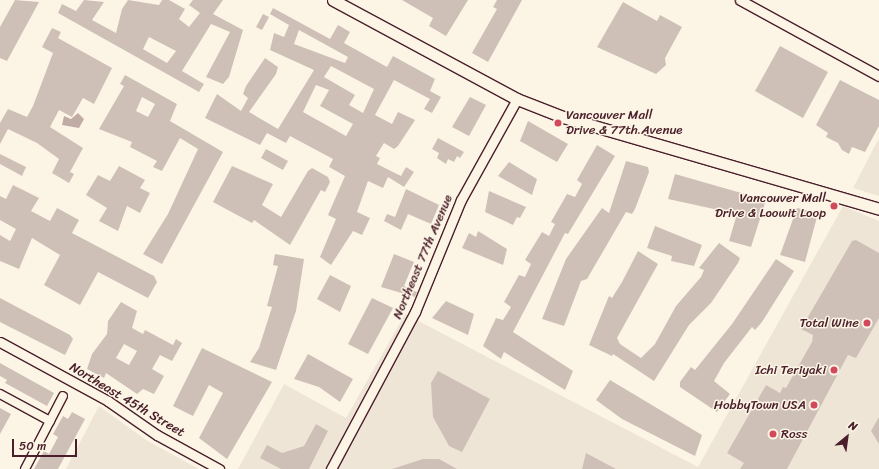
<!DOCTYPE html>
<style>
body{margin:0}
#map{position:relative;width:879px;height:469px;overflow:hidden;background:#fcf5e5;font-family:Sriracha,sans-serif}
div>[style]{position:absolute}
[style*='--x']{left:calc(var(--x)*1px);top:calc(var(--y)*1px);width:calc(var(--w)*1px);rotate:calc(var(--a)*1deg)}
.built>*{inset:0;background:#eee5d7}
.water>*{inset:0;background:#c0aca5}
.building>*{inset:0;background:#cfc0b7}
.roads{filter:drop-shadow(1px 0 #4a1f2b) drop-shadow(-1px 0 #4a1f2b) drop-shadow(0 1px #4a1f2b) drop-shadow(0 -1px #4a1f2b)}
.minor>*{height:8px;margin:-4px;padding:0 4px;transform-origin:4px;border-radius:4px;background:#fcf5e5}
.tertiary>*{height:9px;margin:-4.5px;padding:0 4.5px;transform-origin:4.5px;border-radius:4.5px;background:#fcf5e5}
.secondary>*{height:11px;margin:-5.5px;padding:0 5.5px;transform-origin:5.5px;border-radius:5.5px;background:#fcf5e5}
.dots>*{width:11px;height:11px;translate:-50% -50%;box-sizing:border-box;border:2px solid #fcf5e5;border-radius:50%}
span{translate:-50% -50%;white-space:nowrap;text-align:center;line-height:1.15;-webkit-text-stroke:3px #fcf5e5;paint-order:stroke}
.poi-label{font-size:13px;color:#4a1f2b}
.left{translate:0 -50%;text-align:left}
.right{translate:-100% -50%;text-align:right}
.street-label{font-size:13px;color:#4a1f2b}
.north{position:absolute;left:827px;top:417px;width:40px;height:40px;-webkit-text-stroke:3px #fcf5e5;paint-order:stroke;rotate:29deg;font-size:11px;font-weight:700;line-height:16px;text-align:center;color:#4a1f2b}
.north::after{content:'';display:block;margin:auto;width:14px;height:18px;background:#4a1f2b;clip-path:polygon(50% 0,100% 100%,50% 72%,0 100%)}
.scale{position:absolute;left:12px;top:439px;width:65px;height:18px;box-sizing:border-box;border:2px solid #4a1f2b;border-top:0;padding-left:5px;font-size:12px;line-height:14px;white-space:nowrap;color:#4a1f2b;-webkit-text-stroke:3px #fcf5e5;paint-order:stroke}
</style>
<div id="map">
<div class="built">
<div style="clip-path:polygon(879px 138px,879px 196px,853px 188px)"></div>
<div style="clip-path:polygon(843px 206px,879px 221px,879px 469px,238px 469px,284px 384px,346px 418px,405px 314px,698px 467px)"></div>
<div style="clip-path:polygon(99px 406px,146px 440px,199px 469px,66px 469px)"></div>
</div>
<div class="water">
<div style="clip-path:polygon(78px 113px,84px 119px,79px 128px,62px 125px,64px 116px,71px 119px)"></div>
</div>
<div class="building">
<div style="clip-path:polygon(15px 0,39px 2px,7px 61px,0 58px,0 27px)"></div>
<div style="clip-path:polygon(evenodd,84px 0,104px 2px,92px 20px,116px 33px,122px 9px,128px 0,159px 5px,162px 0,169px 0,185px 9px,179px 19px,189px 27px,200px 13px,189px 5px,193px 0,223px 0,213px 14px,243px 30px,229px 77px,223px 84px,206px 77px,230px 32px,211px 24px,182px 71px,204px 84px,199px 92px,58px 13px,62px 4px,76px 11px,84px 0,149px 37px,176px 51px,167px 63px,143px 49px,149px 37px)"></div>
<div style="clip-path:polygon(402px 0,468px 0,446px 36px,429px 26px,433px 18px)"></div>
<div style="clip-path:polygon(497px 0,522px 0,488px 62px,472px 53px,497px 9px,493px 7px)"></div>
<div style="clip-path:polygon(623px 2px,657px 21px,660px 15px,682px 27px,665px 58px,666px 65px,656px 74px,597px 47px)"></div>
<div style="clip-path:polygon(evenodd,273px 8px,330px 39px,338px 25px,350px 32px,344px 43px,387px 67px,393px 56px,435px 79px,430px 91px,441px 97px,432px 113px,424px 109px,430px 99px,394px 80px,375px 115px,392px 124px,398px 112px,415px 120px,398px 146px,394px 149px,384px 143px,376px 156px,380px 158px,377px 164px,401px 176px,406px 167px,414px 172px,404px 187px,388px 177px,383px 188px,368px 181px,357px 212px,370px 218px,362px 235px,353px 231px,331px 265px,320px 257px,336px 219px,328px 215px,345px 176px,329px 167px,333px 159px,290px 136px,286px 143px,267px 133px,260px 145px,205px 118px,217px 94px,241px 111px,248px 98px,243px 94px,246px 86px,265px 58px,278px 67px,276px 74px,249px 112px,278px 129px,314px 70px,270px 50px,274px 33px,284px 37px,289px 25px,270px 14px,273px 8px,299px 30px,348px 57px,345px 63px,294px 44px,299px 30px,273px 8px,331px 66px,374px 89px,363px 113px,349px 105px,355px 95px,324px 77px,331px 66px,273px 8px,316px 85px,329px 90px,320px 106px,353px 124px,346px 136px,303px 112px,316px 85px)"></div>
<div style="clip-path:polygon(263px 14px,269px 17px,262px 30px,256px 27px)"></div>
<div style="clip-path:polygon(52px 28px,61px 32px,58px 38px,112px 68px,94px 104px,83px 98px,72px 117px,59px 110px,50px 127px,83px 148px,70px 172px,74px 174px,69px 183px,52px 173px,59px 159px,37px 143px,8px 129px,0 144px,0 123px,8px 109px,27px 117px,33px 106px,53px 53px,42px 47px)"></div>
<div style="clip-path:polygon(780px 46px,828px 72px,803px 118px,755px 91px)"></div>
<div style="clip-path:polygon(evenodd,125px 75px,177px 104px,170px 121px,223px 152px,162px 264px,143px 254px,168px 214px,198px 149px,180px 138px,162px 171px,153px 167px,157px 161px,130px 147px,132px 142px,99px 129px,124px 86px,120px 84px,125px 75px,142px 97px,155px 104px,148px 117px,136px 111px,142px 97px)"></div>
<div style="clip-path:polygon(840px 80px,879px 100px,879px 126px,865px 152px,852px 147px,849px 154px,842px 150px,838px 143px,826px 137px,828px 133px,816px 125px)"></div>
<div style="clip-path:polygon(470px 97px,486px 105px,469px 136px,452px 127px)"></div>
<div style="clip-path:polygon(528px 121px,568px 144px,557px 162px,520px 141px)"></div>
<div style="clip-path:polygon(438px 138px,464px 152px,460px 158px,457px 156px,454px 162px,448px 159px,446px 164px,437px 158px,439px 153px,432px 149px)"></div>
<div style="clip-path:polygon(597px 145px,615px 156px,568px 234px,565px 233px,513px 332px,573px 371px,565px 390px,504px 352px,501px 359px,483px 346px,496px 318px,503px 320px,511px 307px,504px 302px,519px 275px,525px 277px,531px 264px,525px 260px,542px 232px,549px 236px,555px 224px,551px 222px,567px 194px,575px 197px,582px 184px,577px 180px)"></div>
<div style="clip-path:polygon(266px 149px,288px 161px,283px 170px,261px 158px)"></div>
<div style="clip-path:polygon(0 154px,26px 167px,22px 176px,0 164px)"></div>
<div style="clip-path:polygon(626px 161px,648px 167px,649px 172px,635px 209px,632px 214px,626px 212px,587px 279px,581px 281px,564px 326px,542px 319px,566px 259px,602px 208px,609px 213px)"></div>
<div style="clip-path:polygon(509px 162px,537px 179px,532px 195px,498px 176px)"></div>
<div style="clip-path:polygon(119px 166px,145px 180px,140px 188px,150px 193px,140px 213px,127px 206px,118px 231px,99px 221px,107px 208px,86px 195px,98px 175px,110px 181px)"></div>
<div style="clip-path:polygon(232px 166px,273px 184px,262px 205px,281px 217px,308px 171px,312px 168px,328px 177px,330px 182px,325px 192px,321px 190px,290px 245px,254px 220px,252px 223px,213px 202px)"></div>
<div style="clip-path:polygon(675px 174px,766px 200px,751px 247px,729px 241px,737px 214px,668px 199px)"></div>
<div style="clip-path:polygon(13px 185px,39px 198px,31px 211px,50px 221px,57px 208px,79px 220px,72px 233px,154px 276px,157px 282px,148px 298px,98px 272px,80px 305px,44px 285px,60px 255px,32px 238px,19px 269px,0 261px,0 235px,10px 241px,16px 229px,0 220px,0 196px,6px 199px)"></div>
<div style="clip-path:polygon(406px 189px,439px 205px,431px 224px,408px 214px,401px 230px,384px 221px,387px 214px,395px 217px)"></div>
<div style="clip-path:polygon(489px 191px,526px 207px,520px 218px,517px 217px,513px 225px,485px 212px)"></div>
<div style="clip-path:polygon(797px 208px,818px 213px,805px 262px,780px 255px)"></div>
<div style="clip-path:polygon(655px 226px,702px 245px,694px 266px,671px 261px,672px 256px,647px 248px)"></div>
<div style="clip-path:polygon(478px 231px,507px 249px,503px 265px,462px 248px,469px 233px,476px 237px)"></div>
<div style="clip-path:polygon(856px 240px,879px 253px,879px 318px,856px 358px,848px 355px,787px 469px,740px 469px,744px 463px,727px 453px,766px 385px,780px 393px,783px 387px,786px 388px,812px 342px,813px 335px,801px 329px,852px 241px)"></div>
<div style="clip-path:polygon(719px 243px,740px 258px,738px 263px,711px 303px,689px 325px,654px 381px,613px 354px,612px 356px,589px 345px,609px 296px,612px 298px,622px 282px,638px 251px,658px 264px,617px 338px,620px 344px,641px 358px,655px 344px,676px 306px,701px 277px,704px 270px,699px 268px)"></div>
<div style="clip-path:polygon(275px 254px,304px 259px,296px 311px,276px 370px,250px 362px,259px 348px,272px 307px,267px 306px,278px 266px,273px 265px)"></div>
<div style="clip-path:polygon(394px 254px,414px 262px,404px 286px,417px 292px,415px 297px,381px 287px)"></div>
<div style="clip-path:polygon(776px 259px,794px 271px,762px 322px,755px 330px,752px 327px,724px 363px,714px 381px,730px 394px,717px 412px,680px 387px,680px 382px,691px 367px,695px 370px,732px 324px)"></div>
<div style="clip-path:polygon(330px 275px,351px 286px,340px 312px,317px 299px)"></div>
<div style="clip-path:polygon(0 298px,70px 335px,73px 339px,65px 355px,0 322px)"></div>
<div style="clip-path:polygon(372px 298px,393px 308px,368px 354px,348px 344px)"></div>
<div style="clip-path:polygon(446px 301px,474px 314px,468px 335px,432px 318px)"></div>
<div style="clip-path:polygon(evenodd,121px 302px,137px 311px,132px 328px,143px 334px,145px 330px,173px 345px,176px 339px,182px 343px,172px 361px,160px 355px,152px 369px,164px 376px,154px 394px,143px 389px,137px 394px,106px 373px,104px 378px,87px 369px,92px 354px,107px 334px,108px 321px,121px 302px,124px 344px,137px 351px,129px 365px,116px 358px,124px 344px)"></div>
<div style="clip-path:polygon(202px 348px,272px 382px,227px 459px,199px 438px,223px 393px,209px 385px,193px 416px,173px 406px)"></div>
<div style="clip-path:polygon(308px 354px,353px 379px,340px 402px,319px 387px,294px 379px)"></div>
<div style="clip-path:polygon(0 363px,54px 393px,47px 406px,5px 383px,7px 380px,0 376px)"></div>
<div style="clip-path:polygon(438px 371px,490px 399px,462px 452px,449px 446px,433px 417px,431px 383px)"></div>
<div style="clip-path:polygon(610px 380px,702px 435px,695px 456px,622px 419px,596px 400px)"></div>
<div style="clip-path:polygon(0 408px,11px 414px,0 434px)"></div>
<div style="clip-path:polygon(72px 412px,85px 419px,58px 469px,34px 469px,44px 451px,49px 454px,58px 437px,53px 434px,63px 416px,68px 419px)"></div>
<div style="clip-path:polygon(879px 417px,879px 444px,871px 431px)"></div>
<div style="clip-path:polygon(316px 424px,328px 431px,309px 469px,281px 469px,260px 458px,267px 445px,282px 453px,304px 446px)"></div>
<div style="clip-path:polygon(586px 453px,616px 469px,582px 469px)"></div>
<div style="clip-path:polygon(423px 459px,439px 459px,457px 469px,392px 469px)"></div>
</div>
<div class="roads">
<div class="minor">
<div style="--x:0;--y:394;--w:57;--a:28.4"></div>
<div style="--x:25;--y:469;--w:82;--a:-62.5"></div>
</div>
<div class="tertiary">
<div style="--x:740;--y:0;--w:158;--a:28.7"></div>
<div style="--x:0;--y:342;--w:123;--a:28.6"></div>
<div style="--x:108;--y:401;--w:60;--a:34.8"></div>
<div style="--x:157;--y:435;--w:71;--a:28.7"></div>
<div style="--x:331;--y:469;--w:178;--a:-61.9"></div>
<div style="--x:415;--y:312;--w:121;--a:-67.7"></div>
<div style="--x:461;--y:200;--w:115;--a:-61"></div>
</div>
<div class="secondary">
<div style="--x:333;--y:0;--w:209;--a:28.3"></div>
<div style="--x:517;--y:99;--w:49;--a:21.4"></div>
<div style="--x:563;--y:117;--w:329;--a:16.2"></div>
</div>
</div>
<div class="dots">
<div style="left:558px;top:123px;background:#d1495b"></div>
<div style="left:834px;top:206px;background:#d1495b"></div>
<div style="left:867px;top:323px;background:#d1495b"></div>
<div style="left:834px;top:370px;background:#d1495b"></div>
<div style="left:814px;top:405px;background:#d1495b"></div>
<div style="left:773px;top:434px;background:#d1495b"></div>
</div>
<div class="poi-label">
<span class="left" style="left:566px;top:123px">Vancouver Mall<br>Drive &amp; 77th Avenue</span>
<span class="right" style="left:826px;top:206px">Vancouver Mall<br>Drive &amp; Loowit Loop</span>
<span class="right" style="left:859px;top:323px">Total Wine</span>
<span class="right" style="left:826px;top:370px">Ichi Teriyaki</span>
<span class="right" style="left:806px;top:405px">HobbyTown USA</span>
<span class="left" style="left:781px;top:434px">Ross</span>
</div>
<div class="street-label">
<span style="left:423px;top:257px;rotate:-67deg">Northeast 77th Avenue</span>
<span style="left:127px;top:400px;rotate:31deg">Northeast 45th Street</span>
</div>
<div class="north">N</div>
<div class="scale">50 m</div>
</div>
